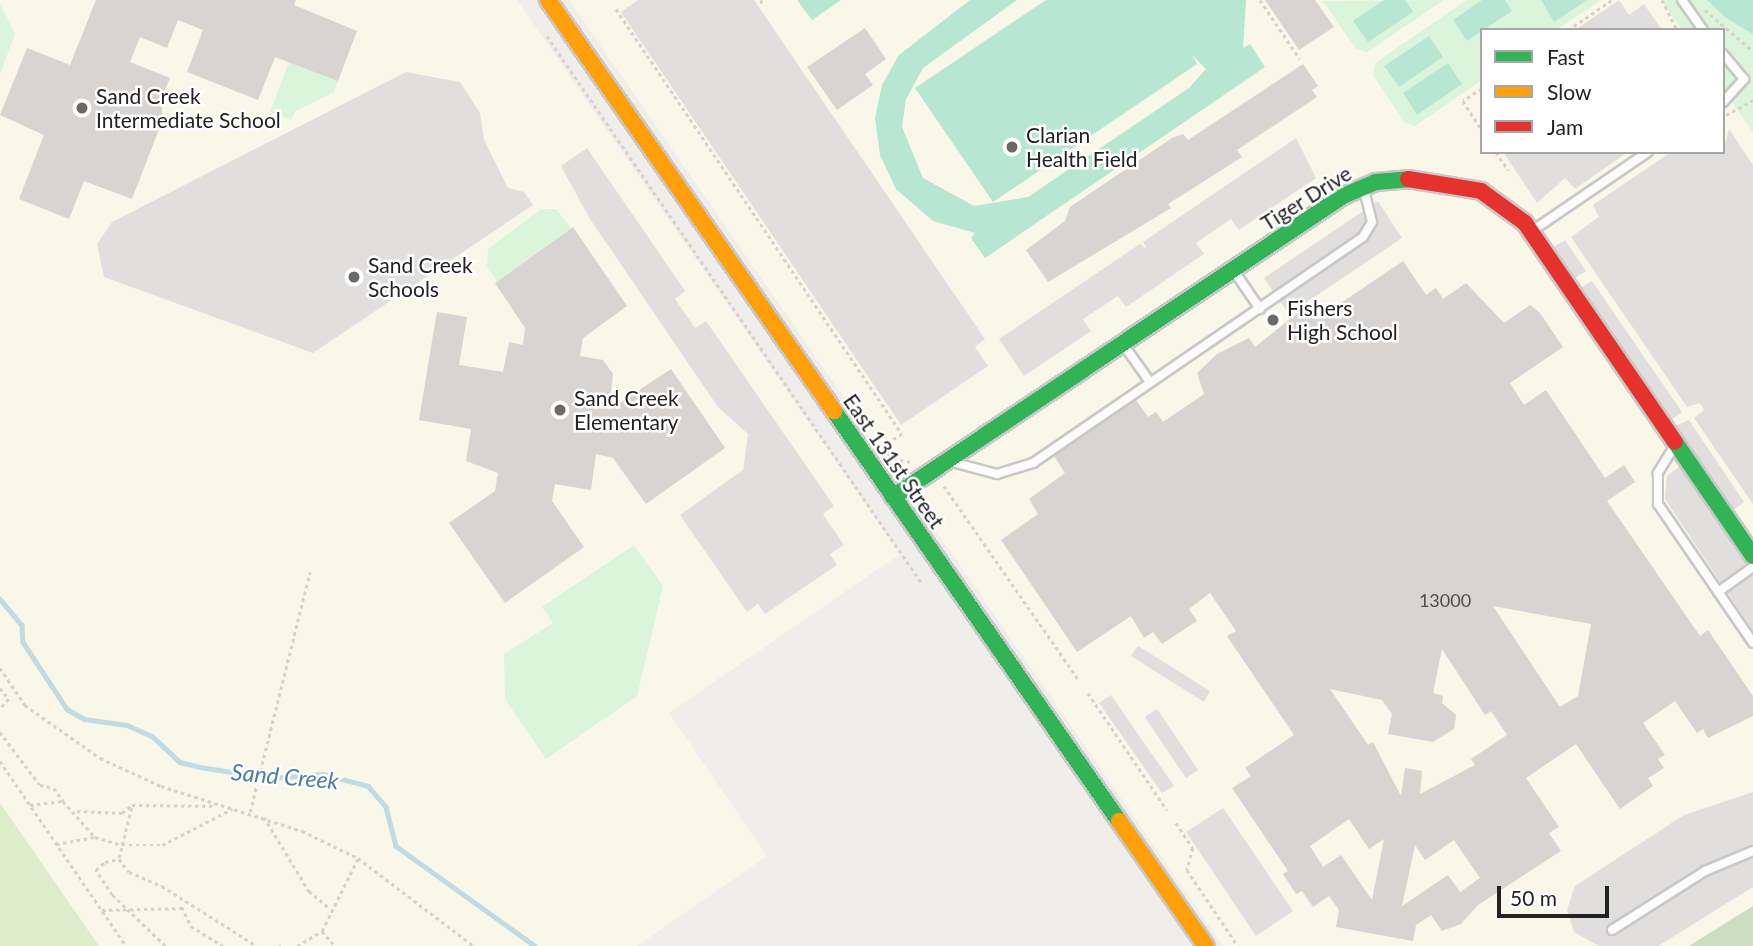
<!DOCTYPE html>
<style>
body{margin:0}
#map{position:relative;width:1753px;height:946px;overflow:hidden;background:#f0eeeb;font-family:Lato,sans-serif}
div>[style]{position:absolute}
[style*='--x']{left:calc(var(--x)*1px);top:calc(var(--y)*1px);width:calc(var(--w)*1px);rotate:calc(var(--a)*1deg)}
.education>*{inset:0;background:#f8f7e8}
.grass>*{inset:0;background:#ddeccb}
.forest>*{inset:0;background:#cbdec1}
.park>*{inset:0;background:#daf5da}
.pitch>*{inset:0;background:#b7e6d2}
.parking>*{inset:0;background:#e0dfde}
.stream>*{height:4.5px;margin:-2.25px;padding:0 2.25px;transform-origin:2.25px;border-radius:2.25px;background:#bfdbe3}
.building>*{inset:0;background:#d7d4d2}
.path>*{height:2.5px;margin-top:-1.25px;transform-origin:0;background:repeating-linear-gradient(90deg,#dccecd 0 3.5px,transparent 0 7px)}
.roads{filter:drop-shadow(2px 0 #c9c8c7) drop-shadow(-2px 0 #c9c8c7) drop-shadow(0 2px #c9c8c7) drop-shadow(0 -2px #c9c8c7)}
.lane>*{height:8px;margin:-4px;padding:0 4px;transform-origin:4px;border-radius:4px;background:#fdfcfc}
.fast>*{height:16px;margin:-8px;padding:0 8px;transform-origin:8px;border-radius:8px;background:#30b455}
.slow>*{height:16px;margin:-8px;padding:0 8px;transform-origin:8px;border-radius:8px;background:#ff9f0a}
.jam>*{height:16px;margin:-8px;padding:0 8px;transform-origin:8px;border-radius:8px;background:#e5322d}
.dots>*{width:19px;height:19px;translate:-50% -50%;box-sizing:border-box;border:4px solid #fff;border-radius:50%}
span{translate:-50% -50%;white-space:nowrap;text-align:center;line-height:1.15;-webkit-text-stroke:5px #fff;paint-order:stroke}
.number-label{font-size:18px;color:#4f4e4e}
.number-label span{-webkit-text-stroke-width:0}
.poi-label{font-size:21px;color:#222}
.left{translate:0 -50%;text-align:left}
.street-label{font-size:21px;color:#222}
.water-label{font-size:23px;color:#4a7aab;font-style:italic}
.legend{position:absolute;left:1480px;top:28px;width:245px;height:126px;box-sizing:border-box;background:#fff;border:2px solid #a7a7a7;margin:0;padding:9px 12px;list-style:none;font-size:21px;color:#222}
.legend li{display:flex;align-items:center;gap:14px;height:35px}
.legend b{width:35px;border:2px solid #a7a7a7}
.scale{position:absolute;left:1497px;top:886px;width:112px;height:32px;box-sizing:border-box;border:4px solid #222;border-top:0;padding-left:9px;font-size:21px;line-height:24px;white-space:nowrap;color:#222;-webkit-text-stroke:5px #fff;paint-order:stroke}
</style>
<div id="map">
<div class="education">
<div style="clip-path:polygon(0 0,517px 0,900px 554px,669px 713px,767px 856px,637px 946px,99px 946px,0 803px)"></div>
<div style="clip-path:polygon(569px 0,1661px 0,1682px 30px,1482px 30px,1482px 152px,1723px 152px,1723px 89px,1753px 132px,1753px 946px,1223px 946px)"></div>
</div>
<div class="grass">
<div style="clip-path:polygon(0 803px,99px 946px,0 946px)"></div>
</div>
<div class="forest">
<div style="clip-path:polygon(1753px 906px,1753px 946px,1689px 946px)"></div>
</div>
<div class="park">
<div style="clip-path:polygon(1444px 0,1367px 52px,1356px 49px,1323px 1px)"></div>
<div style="clip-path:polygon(1467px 0,1601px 0,1556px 30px,1482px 30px,1482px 80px,1415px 126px,1405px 123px,1373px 75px,1375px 63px)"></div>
<div style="clip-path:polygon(1661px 0,1753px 0,1753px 132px,1723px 89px,1723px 30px,1682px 30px)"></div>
<div style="clip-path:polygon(0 5px,15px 34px,0 74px)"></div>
<div style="clip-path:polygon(289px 62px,338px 81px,334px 92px,295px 111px,291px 120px,270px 112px)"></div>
<div style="clip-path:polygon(541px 209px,556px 209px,571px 228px,497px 281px,487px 266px,488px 249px)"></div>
<div style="clip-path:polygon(634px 545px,663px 586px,637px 696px,546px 759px,505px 699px,504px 654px,553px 623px,542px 607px)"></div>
</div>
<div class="pitch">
<div style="clip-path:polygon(797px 0,841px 0,812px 20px)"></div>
<div style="clip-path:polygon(970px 0,1017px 0,923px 68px,906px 99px,902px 127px,923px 178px,974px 206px,1028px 197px,1189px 88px,1206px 69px,1192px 55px,1197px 64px,993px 202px,915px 88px,1046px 0,1246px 0,1243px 48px,1250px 44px,1265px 67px,985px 258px,971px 238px,975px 233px,933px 221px,896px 189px,880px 155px,875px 118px,882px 85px,899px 55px)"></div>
<div style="clip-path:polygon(1384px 0,1405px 0,1413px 12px,1368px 42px,1353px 21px)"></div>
<div style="clip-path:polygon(1482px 0,1505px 0,1512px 11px,1467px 41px,1453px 20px)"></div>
<div style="clip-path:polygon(1541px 0,1587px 0,1554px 22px)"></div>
<div style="clip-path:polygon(1707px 0,1753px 0,1753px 34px,1726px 18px)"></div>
<div style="clip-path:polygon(1429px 36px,1443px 57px,1399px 87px,1384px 66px)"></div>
<div style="clip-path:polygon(1448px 63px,1462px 84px,1417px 115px,1403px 93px)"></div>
</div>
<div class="parking">
<div style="clip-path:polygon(638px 0,754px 0,985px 339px,975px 347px,988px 366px,901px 425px,621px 12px)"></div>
<div style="clip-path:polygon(1619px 0,1629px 15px,1644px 4px,1662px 30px,1575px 30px)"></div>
<div style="clip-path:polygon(406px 72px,460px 82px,480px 113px,484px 140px,508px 188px,524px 192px,533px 205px,313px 353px,104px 277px,97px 244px,112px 222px)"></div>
<div style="clip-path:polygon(1729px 129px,1753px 165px,1753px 504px,1694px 418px,1704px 410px,1700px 403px,1687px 407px,1571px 237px,1599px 217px,1593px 205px,1671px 152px,1723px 152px)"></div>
<div style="clip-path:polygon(1296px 138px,1316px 178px,1239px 230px,1231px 219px,1196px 243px,1204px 254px,1126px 307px,1118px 296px,1083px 319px,1091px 331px,1024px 376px,999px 339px,1140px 244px,1147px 249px,1143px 242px)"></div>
<div style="clip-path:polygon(587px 148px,685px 291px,675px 299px,695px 328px,706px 321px,834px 506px,823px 514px,844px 545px,830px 554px,837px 565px,765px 614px,758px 604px,747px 612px,680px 515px,743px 470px,748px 434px,718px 407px,590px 219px,561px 166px)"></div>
<div style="clip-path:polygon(1503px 152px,1628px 152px,1575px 189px,1565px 178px,1537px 203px)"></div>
<div style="clip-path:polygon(1378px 201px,1402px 238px,1289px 314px,1264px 278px)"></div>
<div style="clip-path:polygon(1565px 240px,1586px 271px,1575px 278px,1582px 287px,1592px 281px,1682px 412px,1671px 420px,1675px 426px,1689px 420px,1744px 502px,1734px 510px,1548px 250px)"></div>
<div style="clip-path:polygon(1680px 466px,1753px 569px,1753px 631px,1665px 499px,1667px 476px)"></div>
<div style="clip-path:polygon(1138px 646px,1210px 691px,1204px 702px,1131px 656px)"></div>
<div style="clip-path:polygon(1111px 695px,1174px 786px,1162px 793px,1099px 703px)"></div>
<div style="clip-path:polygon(1157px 709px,1198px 770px,1186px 778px,1145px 717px)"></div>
<div style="clip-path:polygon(1753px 792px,1753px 887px,1658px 946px,1599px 946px,1574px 932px,1567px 910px,1575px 886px,1684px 815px)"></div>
<div style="clip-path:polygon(1223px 808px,1293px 911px,1256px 936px,1186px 832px)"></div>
</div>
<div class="stream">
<div style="--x:0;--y:599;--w:34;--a:50"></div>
<div style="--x:22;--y:625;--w:17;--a:87"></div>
<div style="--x:23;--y:642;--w:80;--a:56.7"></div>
<div style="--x:67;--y:709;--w:20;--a:30"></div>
<div style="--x:84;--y:719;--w:43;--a:7.9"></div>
<div style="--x:127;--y:725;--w:27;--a:24"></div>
<div style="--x:152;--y:736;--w:38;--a:43"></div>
<div style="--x:180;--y:762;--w:21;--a:14"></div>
<div style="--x:200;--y:767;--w:71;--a:8.9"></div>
<div style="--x:270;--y:778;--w:53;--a:-4.3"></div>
<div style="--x:323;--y:774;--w:47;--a:14.9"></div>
<div style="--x:368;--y:786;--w:28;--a:49"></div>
<div style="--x:386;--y:807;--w:40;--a:75.6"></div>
<div style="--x:396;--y:846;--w:171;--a:35.7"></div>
</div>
<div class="building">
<div style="clip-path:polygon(96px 0,296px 0,294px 5px,357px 31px,338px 81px,275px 57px,258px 100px,187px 72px,203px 30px,178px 20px,167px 48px,140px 37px,130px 62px,170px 78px,161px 99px,163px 119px,132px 199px,84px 181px,69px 219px,19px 199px,44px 135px,0 115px,27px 48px,70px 65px)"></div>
<div style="clip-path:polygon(1265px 0,1315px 0,1334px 27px,1299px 50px)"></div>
<div style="clip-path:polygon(865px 28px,886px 59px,865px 74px,873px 85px,837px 110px,807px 67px)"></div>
<div style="clip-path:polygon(1303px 64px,1318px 86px,1312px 90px,1317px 97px,1237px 150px,1242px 157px,1168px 204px,1171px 208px,1048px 282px,1026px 250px,1065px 221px,1070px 207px,1172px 138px,1183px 134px,1188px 140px)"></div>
<div style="clip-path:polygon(573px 227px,627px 306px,583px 338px,580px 356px,603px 360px,613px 374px,609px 410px,671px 369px,725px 448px,646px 504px,613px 458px,596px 454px,591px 490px,555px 484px,552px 501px,584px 547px,505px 603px,449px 523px,495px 491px,498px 473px,466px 461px,471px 429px,419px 420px,433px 335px,437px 312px,467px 317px,459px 365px,503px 372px,509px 342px,523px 345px,525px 328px,495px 283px)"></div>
<div style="clip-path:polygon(evenodd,1403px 261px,1426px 295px,1436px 288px,1443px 299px,1466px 283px,1504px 323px,1530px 305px,1540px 313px,1563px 347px,1510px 383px,1524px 405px,1546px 390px,1605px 478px,1624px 465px,1635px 482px,1607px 501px,1700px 636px,1708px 630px,1753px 696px,1753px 716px,1708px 738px,1703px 729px,1697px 733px,1675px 701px,1643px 723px,1665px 755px,1658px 759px,1664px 768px,1648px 778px,1653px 786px,1620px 809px,1576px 744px,1526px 778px,1559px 827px,1549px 833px,1561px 851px,1478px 905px,1461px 924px,1442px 931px,1431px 915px,1416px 925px,1413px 941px,1336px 927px,1339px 910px,1329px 896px,1313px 907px,1302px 891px,1296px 894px,1283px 874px,1288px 871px,1232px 788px,1251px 776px,1245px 768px,1294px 735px,1227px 636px,1236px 631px,1210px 593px,1189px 609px,1197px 621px,1162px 644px,1153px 632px,1144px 638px,1131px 616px,1077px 652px,1001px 540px,1038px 514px,1029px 499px,1065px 473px,1054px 456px,1136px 400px,1148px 417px,1156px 412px,1163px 422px,1204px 394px,1197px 373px,1217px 354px,1249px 338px,1255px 347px,1304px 308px,1310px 318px,1332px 309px,1403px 261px,1493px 606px,1591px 624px,1578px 696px,1560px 707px,1493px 606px,1403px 261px,1442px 649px,1485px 715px,1491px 711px,1507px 735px,1471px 759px,1475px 765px,1420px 794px,1422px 771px,1405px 768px,1401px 796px,1373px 742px,1368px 745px,1330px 689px,1382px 700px,1392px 714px,1388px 734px,1433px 742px,1454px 729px,1456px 715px,1442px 703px,1443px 696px,1433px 693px,1442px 649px,1403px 261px,1349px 819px,1369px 849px,1384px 839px,1372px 900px,1341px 855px,1323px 867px,1310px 846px,1349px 819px,1403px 261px,1454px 840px,1480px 878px,1460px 892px,1448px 875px,1402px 906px,1415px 845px,1425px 860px,1454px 840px)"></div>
</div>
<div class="path">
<div style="--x:761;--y:0;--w:4;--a:76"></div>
<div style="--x:1260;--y:0;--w:71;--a:55.9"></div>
<div style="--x:1662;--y:0;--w:34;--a:63"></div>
<div style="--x:616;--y:9;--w:512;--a:56.06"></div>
<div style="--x:902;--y:434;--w:23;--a:146"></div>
<div style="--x:883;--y:447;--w:16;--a:50"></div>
<div style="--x:893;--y:459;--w:19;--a:9"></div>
<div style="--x:1705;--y:10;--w:63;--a:40.5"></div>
<div style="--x:1568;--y:30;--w:53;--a:-34.3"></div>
<div style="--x:547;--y:36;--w:665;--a:55.59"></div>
<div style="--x:1482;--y:89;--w:22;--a:148"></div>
<div style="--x:1463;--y:101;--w:35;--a:57"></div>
<div style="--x:1726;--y:115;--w:31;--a:-29"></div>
<div style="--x:1496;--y:152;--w:22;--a:56"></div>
<div style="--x:944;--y:486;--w:236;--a:55.2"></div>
<div style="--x:0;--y:668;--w:45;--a:56"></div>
<div style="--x:25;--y:705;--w:92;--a:35.2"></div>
<div style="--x:100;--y:758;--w:67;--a:24.7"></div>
<div style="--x:161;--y:786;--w:148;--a:17.7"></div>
<div style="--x:302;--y:831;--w:62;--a:25.7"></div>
<div style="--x:358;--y:858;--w:146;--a:37.2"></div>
<div style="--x:0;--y:688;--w:14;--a:51"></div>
<div style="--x:9;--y:699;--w:13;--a:132"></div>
<div style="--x:1088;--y:693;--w:141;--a:56"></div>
<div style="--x:0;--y:732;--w:66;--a:53"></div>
<div style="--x:40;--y:785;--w:14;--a:12"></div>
<div style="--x:54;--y:788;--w:16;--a:55"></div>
<div style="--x:0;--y:761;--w:224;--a:55.7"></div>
<div style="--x:30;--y:805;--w:33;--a:-7"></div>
<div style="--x:63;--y:801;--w:47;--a:48.5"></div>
<div style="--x:77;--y:811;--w:45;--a:2.5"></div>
<div style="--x:122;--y:813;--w:13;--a:-39"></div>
<div style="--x:250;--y:812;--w:247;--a:-76"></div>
<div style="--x:264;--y:817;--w:87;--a:58.7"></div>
<div style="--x:309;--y:891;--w:26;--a:40"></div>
<div style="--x:1176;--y:823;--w:30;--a:56"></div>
<div style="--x:1193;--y:848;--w:23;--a:105"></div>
<div style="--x:1187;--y:870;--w:92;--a:56.1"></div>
<div style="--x:56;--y:844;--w:40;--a:-10"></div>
<div style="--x:95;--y:837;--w:28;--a:17"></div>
<div style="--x:122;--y:845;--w:41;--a:-76"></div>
<div style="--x:132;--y:805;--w:83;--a:0.7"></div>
<div style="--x:119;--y:858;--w:13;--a:-77"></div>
<div style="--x:122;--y:845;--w:40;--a:0"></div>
<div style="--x:162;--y:845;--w:79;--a:-27.2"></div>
<div style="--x:182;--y:907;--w:21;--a:65"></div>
<div style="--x:191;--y:926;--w:38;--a:32"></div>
<div style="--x:102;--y:910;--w:80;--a:-1.4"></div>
<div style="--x:322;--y:931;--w:20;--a:49"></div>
<div style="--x:165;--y:946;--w:74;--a:-136.1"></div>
<div style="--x:112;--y:895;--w:30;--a:-123"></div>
<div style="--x:96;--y:870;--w:12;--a:-42"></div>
<div style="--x:105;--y:862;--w:14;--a:-12"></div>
<div style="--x:119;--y:859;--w:16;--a:52"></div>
<div style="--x:129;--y:872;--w:36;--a:23"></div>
<div style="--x:162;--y:886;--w:112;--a:32.3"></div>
<div style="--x:278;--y:946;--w:3;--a:0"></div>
<div style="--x:297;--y:946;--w:29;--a:-31"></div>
<div style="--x:322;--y:931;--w:81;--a:-63.7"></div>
</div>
<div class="roads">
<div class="lane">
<div style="--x:1682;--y:0;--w:37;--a:55"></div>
<div style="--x:1723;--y:54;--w:33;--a:50"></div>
<div style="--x:1744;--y:79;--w:31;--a:132"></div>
<div style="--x:1532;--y:231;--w:140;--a:-34.3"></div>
<div style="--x:1234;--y:271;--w:46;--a:55.6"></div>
<div style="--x:1123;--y:344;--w:47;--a:54.6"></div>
<div style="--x:1674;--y:447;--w:31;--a:122"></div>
<div style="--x:1658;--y:473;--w:31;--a:90"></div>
<div style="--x:1658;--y:504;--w:168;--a:55.6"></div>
<div style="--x:952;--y:462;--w:47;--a:14.9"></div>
<div style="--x:997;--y:474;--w:38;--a:-17"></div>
<div style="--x:1033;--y:463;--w:400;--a:-34.4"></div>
<div style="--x:1363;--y:237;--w:17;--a:-59"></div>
<div style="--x:1372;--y:222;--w:34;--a:-104"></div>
<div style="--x:1718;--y:592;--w:43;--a:-35.5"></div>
<div style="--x:1612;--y:930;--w:110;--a:-32.4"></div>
<div style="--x:1705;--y:871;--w:52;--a:-22.6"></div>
</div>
<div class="fast">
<div style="--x:834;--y:411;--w:499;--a:55.2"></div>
<div style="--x:1675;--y:442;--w:138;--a:55.6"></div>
<div style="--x:893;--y:497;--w:541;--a:-33.78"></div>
<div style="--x:1343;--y:196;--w:36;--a:-23"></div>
<div style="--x:1376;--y:182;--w:32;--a:-5"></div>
</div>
<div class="slow">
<div style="--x:548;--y:0;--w:501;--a:55.17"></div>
<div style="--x:1119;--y:821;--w:152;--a:55.2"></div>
</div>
<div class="jam">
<div style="--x:1408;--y:179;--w:74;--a:9.3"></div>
<div style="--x:1481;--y:191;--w:54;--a:36"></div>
<div style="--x:1525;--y:223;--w:265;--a:55.6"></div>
</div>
</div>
<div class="dots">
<div style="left:82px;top:108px;background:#6a6968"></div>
<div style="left:1012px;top:147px;background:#6a6968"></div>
<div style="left:354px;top:277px;background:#6a6968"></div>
<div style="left:1273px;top:320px;background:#6a6968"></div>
<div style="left:560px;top:410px;background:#6a6968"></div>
</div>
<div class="number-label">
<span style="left:1445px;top:600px">13000</span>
</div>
<div class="poi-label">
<span class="left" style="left:96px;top:108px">Sand Creek<br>Intermediate School</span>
<span class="left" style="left:1026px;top:147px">Clarian<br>Health Field</span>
<span class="left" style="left:368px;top:277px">Sand Creek<br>Schools</span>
<span class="left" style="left:1287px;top:320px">Fishers<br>High School</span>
<span class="left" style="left:574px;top:410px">Sand Creek<br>Elementary</span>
</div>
<div class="street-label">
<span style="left:1306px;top:198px;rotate:-32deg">Tiger Drive</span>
<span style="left:894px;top:461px;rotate:55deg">East 131st Street</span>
</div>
<div class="water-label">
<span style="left:285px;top:776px;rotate:5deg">Sand Creek</span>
</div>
<ul class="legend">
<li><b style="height:9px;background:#30b455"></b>Fast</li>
<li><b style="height:9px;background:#ff9f0a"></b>Slow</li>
<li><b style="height:9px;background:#e5322d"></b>Jam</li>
</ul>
<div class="scale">50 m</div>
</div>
